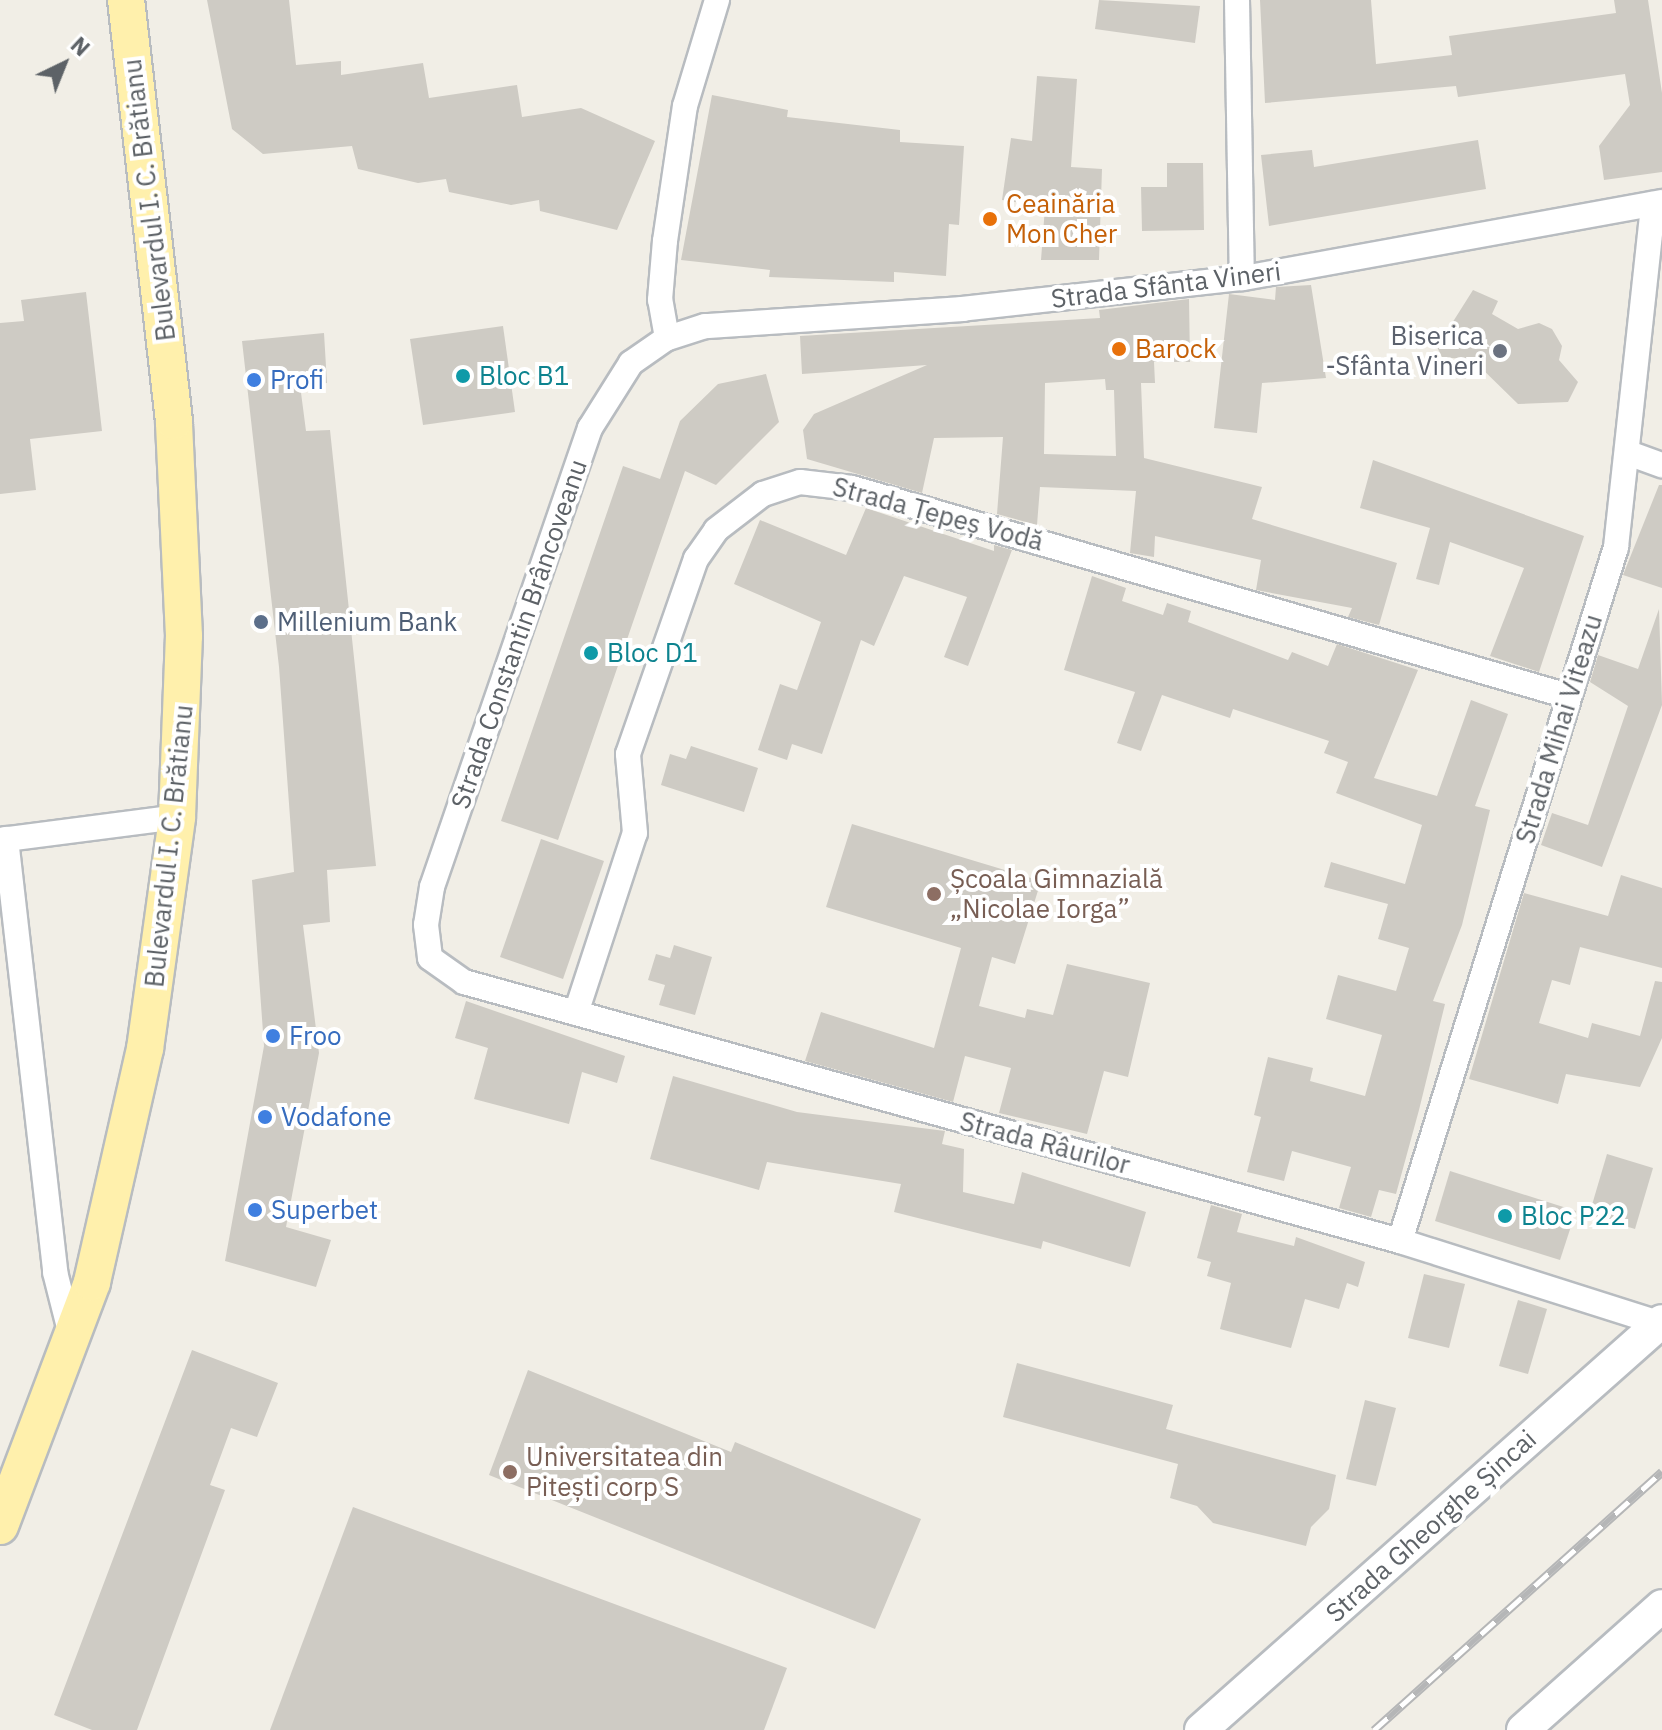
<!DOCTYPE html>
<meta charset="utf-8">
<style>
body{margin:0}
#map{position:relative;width:1662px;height:1730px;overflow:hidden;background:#f1eee6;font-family:"IBM Plex Sans",sans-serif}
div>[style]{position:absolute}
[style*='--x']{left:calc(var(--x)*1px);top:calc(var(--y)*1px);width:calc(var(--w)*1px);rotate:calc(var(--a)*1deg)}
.building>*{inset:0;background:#cecbc4}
.roads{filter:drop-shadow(2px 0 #b8bcc0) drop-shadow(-2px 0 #b8bcc0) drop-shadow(0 2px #b8bcc0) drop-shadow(0 -2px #b8bcc0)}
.minor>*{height:24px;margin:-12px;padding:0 12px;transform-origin:12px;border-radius:12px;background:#fff}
.secondary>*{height:32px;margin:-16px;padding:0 16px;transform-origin:16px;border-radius:16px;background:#fff}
.primary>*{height:36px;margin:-18px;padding:0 18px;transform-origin:18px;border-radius:18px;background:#fff0ac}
.rail>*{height:9px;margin-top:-4.5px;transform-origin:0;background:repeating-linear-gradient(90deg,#fff 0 18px,#b5b6b7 0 36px);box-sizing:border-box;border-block:2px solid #b5b6b7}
.dots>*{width:22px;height:22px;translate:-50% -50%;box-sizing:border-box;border:4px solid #fff;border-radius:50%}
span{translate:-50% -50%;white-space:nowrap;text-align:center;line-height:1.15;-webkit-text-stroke:8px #fff;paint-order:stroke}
.street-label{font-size:26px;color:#5d6267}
.food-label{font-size:26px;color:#c56008}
.left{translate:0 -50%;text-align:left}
.worship-label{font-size:26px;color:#5b616d}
.right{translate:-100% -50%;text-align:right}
.culture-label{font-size:26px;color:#0d838f}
.shop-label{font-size:26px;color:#366cbe}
.service-label{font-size:26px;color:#4e5e75}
.education-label{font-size:26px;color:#785e54}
.north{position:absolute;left:24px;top:24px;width:80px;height:80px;-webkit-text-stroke:6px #fff;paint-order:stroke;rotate:43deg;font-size:22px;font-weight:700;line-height:32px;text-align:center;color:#5d6267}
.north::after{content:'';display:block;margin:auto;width:28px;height:36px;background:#5d6267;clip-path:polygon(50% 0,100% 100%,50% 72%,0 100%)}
</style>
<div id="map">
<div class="building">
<div style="clip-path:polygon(207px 0,289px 0,296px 65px,341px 61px,341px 75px,423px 63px,429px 98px,517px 85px,522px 117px,581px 108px,655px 141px,617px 230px,540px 211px,539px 200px,511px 205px,449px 192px,446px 179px,418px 183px,358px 169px,352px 146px,263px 154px,232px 129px)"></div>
<div style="clip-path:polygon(1099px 0,1200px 6px,1195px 43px,1095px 29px)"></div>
<div style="clip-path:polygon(1260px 0,1371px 0,1376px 64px,1452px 55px,1449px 36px,1616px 13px,1614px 0,1648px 0,1662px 93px,1662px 172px,1604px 180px,1599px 146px,1630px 105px,1625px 74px,1458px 97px,1456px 86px,1265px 103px)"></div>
<div style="clip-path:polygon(1037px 76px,1077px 79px,1071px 167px,1102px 169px,1099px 260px,1041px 260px,1045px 207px,1002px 200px,1011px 138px,1032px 141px)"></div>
<div style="clip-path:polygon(712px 95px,788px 110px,787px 117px,900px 130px,900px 142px,964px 146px,959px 225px,949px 224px,946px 276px,894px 272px,894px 282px,769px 277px,770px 270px,681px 260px)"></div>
<div style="clip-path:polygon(1478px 140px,1486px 189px,1269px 226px,1261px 155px,1312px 150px,1314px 167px)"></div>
<div style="clip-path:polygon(1167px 163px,1203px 163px,1204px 230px,1142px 231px,1141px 187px,1167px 187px)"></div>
<div style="clip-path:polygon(1311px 285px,1326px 378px,1262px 383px,1257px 433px,1214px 428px,1229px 294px,1275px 300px,1276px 287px)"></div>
<div style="clip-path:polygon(1473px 290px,1498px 301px,1492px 314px,1518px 329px,1539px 323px,1552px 329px,1562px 346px,1559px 360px,1578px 382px,1568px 402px,1518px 404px,1473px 360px,1442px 357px,1437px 347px)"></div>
<div style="clip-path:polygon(86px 292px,102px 431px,30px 439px,36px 490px,0 494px,0 323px,24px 321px,21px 300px)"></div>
<div style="clip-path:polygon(evenodd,1189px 299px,1190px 362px,1154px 362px,1155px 383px,1141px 383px,1144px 458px,1262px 487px,1252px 519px,1397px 563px,1379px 625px,1348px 617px,1352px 608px,1256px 590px,1261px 560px,1155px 536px,1154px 557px,1130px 553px,1136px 491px,1040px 487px,1037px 525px,997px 514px,1003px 437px,934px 438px,922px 493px,807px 459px,803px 430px,814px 414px,927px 365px,802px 374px,800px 336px,1100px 318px,1099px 310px,1189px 299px,1105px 379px,1106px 390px,1114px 390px,1116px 456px,1044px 454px,1045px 383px,1105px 379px)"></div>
<div style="clip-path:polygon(503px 326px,515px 412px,423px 425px,410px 339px)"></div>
<div style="clip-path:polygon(324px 333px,327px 383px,300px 385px,306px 431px,330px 430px,376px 866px,327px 870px,330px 922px,303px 925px,319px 1053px,286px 1227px,331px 1240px,316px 1287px,225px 1261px,264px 1046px,252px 880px,294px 872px,279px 667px,242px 341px)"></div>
<div style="clip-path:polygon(766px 374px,779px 422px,716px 485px,685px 471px,558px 840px,501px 821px,623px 466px,660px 479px,680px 421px,718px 384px)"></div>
<div style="clip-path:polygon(1373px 460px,1584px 536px,1539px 672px,1490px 656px,1524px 568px,1450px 542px,1439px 585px,1416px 579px,1430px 528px,1360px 508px)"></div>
<div style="clip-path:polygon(1659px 485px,1662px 485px,1662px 588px,1623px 575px)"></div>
<div style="clip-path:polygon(866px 508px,994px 551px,994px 545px,1012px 550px,968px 666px,944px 657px,967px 597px,904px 576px,874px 646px,861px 640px,822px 754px,792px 744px,787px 760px,758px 750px,780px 684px,797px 690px,821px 622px,734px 584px,760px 520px,846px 555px)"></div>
<div style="clip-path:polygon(1092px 576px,1126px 588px,1122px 601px,1163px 615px,1167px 603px,1191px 611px,1188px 622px,1288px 660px,1292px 652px,1328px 666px,1337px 644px,1418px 670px,1374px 778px,1437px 796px,1471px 700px,1508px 714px,1475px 806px,1490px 810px,1462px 925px,1433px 1001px,1445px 1004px,1419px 1110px,1396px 1194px,1379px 1190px,1371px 1217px,1339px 1208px,1351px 1167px,1292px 1151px,1284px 1181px,1247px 1172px,1261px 1117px,1254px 1115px,1268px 1057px,1313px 1068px,1310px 1081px,1365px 1096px,1382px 1035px,1326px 1019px,1338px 975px,1396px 991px,1409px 948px,1378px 939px,1388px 904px,1324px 887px,1331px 862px,1405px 884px,1422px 825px,1336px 793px,1348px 762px,1324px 753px,1329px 741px,1233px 709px,1230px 718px,1162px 695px,1141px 751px,1117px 743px,1135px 692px,1064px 670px)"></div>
<div style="clip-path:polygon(1659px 609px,1662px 705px,1602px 867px,1541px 845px,1552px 813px,1588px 825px,1628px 706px,1590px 682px,1598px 655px,1638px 669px)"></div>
<div style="clip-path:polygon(691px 746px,758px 768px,744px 812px,661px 785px,670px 754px,686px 759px)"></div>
<div style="clip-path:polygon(852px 824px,1041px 881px,1015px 964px,992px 957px,979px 1006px,1025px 1018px,1027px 1009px,1053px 1015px,1067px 964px,1150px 983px,1128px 1077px,1104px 1071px,1087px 1134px,999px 1113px,1011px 1068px,965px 1056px,953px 1102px,805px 1061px,821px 1012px,934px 1048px,961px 948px,826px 907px)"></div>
<div style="clip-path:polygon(541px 839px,604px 861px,563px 979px,500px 957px)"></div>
<div style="clip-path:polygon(1621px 875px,1662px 888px,1662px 968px,1580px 947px,1570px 985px,1552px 980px,1539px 1023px,1588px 1038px,1592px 1023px,1640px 1036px,1655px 981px,1662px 982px,1662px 1038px,1640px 1087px,1566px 1074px,1558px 1104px,1469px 1079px,1524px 893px,1608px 916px)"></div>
<div style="clip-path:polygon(674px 945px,712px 957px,695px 1015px,659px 1005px,665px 985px,648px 980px,656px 954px,670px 958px)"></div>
<div style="clip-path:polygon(466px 1001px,625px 1056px,617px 1083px,582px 1072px,569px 1124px,474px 1099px,488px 1048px,455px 1038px)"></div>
<div style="clip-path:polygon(673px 1076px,797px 1112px,945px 1131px,942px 1144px,964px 1149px,963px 1192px,1014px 1204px,1022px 1172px,1146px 1212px,1130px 1267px,1043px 1241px,1041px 1249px,894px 1212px,901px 1184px,767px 1162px,759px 1190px,650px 1159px)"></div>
<div style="clip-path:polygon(1607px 1154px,1653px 1168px,1635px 1229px,1589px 1215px)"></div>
<div style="clip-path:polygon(1450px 1171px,1576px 1211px,1560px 1260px,1435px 1221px)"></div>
<div style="clip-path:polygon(1211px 1205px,1242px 1214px,1237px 1232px,1294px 1246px,1296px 1237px,1365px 1262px,1358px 1287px,1347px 1283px,1339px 1309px,1305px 1299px,1291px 1348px,1220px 1329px,1231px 1283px,1207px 1276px,1211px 1262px,1197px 1258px)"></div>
<div style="clip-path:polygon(1424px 1274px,1465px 1284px,1449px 1348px,1408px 1338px)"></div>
<div style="clip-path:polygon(1518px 1300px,1547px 1309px,1528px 1374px,1499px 1366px)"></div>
<div style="clip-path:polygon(192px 1350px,278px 1383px,257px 1437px,231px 1428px,210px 1485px,225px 1490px,137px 1730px,92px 1730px,54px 1715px)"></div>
<div style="clip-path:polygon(1017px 1363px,1173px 1405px,1166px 1429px,1336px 1475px,1329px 1509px,1311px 1527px,1306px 1546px,1213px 1523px,1197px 1506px,1170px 1498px,1178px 1464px,1003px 1417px)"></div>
<div style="clip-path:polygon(528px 1370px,731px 1452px,735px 1442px,921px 1519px,875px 1629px,489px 1475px)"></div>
<div style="clip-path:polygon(1365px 1400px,1396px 1408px,1376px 1486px,1346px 1479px)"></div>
<div style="clip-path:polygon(353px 1507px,787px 1668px,764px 1730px,270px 1730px)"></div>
</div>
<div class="roads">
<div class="minor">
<div style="--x:1237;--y:0;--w:278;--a:89"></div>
<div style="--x:1662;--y:202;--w:427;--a:169.7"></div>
<div style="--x:1242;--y:278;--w:281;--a:173.7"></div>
<div style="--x:963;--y:309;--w:259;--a:176.2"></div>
<div style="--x:705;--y:326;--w:40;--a:162"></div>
<div style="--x:667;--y:338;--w:44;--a:145.2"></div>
<div style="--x:631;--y:363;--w:77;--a:122.2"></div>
<div style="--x:590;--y:428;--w:485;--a:109"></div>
<div style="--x:432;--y:887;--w:38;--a:99"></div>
<div style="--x:426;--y:925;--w:33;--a:83"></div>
<div style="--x:430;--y:958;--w:42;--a:35.2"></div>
<div style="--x:464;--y:982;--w:971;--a:15.47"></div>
<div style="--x:1400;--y:1241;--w:275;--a:17.6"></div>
<div style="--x:667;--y:338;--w:39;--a:-100"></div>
<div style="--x:660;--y:300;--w:59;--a:-85.2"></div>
<div style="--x:665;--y:241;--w:136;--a:-81.6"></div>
<div style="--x:685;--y:106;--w:111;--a:-73.2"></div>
<div style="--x:1631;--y:454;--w:33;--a:20"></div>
<div style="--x:6;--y:839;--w:436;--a:83.5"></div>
<div style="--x:55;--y:1272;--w:69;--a:75.8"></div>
<div style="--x:0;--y:840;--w:178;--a:-7.4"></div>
<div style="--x:576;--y:1013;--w:189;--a:-71.9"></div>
<div style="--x:635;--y:833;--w:79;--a:-95.1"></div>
<div style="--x:628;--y:754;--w:207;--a:-70.8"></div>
<div style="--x:696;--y:559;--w:35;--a:-55"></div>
<div style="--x:716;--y:530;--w:59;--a:-37.5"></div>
<div style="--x:763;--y:494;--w:39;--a:-18"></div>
<div style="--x:800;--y:482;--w:52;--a:6.6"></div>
<div style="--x:852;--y:488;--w:746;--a:16.2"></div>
<div style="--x:1400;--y:1241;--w:727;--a:-72.71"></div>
<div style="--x:1616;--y:547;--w:345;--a:-83.8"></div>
</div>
<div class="secondary">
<div style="--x:1201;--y:1730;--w:616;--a:-41.58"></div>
<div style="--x:1523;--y:1730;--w:186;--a:-41.7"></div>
</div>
<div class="primary">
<div style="--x:0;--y:1526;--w:261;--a:-69.3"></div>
<div style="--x:92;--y:1282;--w:239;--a:-77.2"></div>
<div style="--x:145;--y:1049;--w:234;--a:-82.1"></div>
<div style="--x:177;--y:817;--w:181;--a:-87.8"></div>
<div style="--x:184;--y:636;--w:215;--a:-92.7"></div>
<div style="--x:174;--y:421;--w:424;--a:-96.5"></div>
</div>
</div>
<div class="rail">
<div style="--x:1374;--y:1730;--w:387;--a:-41.9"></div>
</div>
<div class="dots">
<div style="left:990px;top:219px;background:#e8710a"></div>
<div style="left:1119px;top:349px;background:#e8710a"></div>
<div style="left:1500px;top:351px;background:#6b7280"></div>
<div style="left:463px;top:376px;background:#0f9aa8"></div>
<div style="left:254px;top:380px;background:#3f7fe0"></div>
<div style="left:261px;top:622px;background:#5c6f8a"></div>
<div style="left:591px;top:653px;background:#0f9aa8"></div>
<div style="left:934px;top:894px;background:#8d6e63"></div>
<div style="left:273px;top:1036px;background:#3f7fe0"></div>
<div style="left:265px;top:1117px;background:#3f7fe0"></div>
<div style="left:255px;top:1210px;background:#3f7fe0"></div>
<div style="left:1505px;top:1216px;background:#0f9aa8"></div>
<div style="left:510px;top:1472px;background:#8d6e63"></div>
</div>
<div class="street-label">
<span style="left:149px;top:200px;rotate:-97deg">Bulevardul I. C. Brătianu</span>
<span style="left:1166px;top:285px;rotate:-7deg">Strada Sfânta Vineri</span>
<span style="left:938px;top:514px;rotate:15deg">Strada Țepeș Vodă</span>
<span style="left:519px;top:634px;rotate:-71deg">Strada Constantin Brâncoveanu</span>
<span style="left:1559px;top:729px;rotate:-73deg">Strada Mihai Viteazu</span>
<span style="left:169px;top:846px;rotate:-84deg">Bulevardul I. C. Brătianu</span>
<span style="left:1045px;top:1143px;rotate:15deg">Strada Râurilor</span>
<span style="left:1431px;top:1526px;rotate:-42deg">Strada Gheorghe Șincai</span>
</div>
<div class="food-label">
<span class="left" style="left:1006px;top:219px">Ceainăria<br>Mon Cher</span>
<span class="left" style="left:1135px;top:349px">Barock</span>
</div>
<div class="worship-label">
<span class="right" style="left:1484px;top:351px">Biserica<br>-Sfânta Vineri</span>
</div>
<div class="culture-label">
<span class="left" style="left:479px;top:376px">Bloc B1</span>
<span class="left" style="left:607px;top:653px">Bloc D1</span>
<span class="left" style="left:1521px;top:1216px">Bloc P22</span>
</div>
<div class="shop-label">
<span class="left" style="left:270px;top:380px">Profi</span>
<span class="left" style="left:289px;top:1036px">Froo</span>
<span class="left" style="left:281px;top:1117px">Vodafone</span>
<span class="left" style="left:271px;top:1210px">Superbet</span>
</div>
<div class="service-label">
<span class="left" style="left:277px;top:622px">Millenium Bank</span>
</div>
<div class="education-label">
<span class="left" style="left:950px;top:894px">Școala Gimnazială<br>„Nicolae Iorga”</span>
<span class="left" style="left:526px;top:1472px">Universitatea din<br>Pitești corp S</span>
</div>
<div class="north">N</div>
</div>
